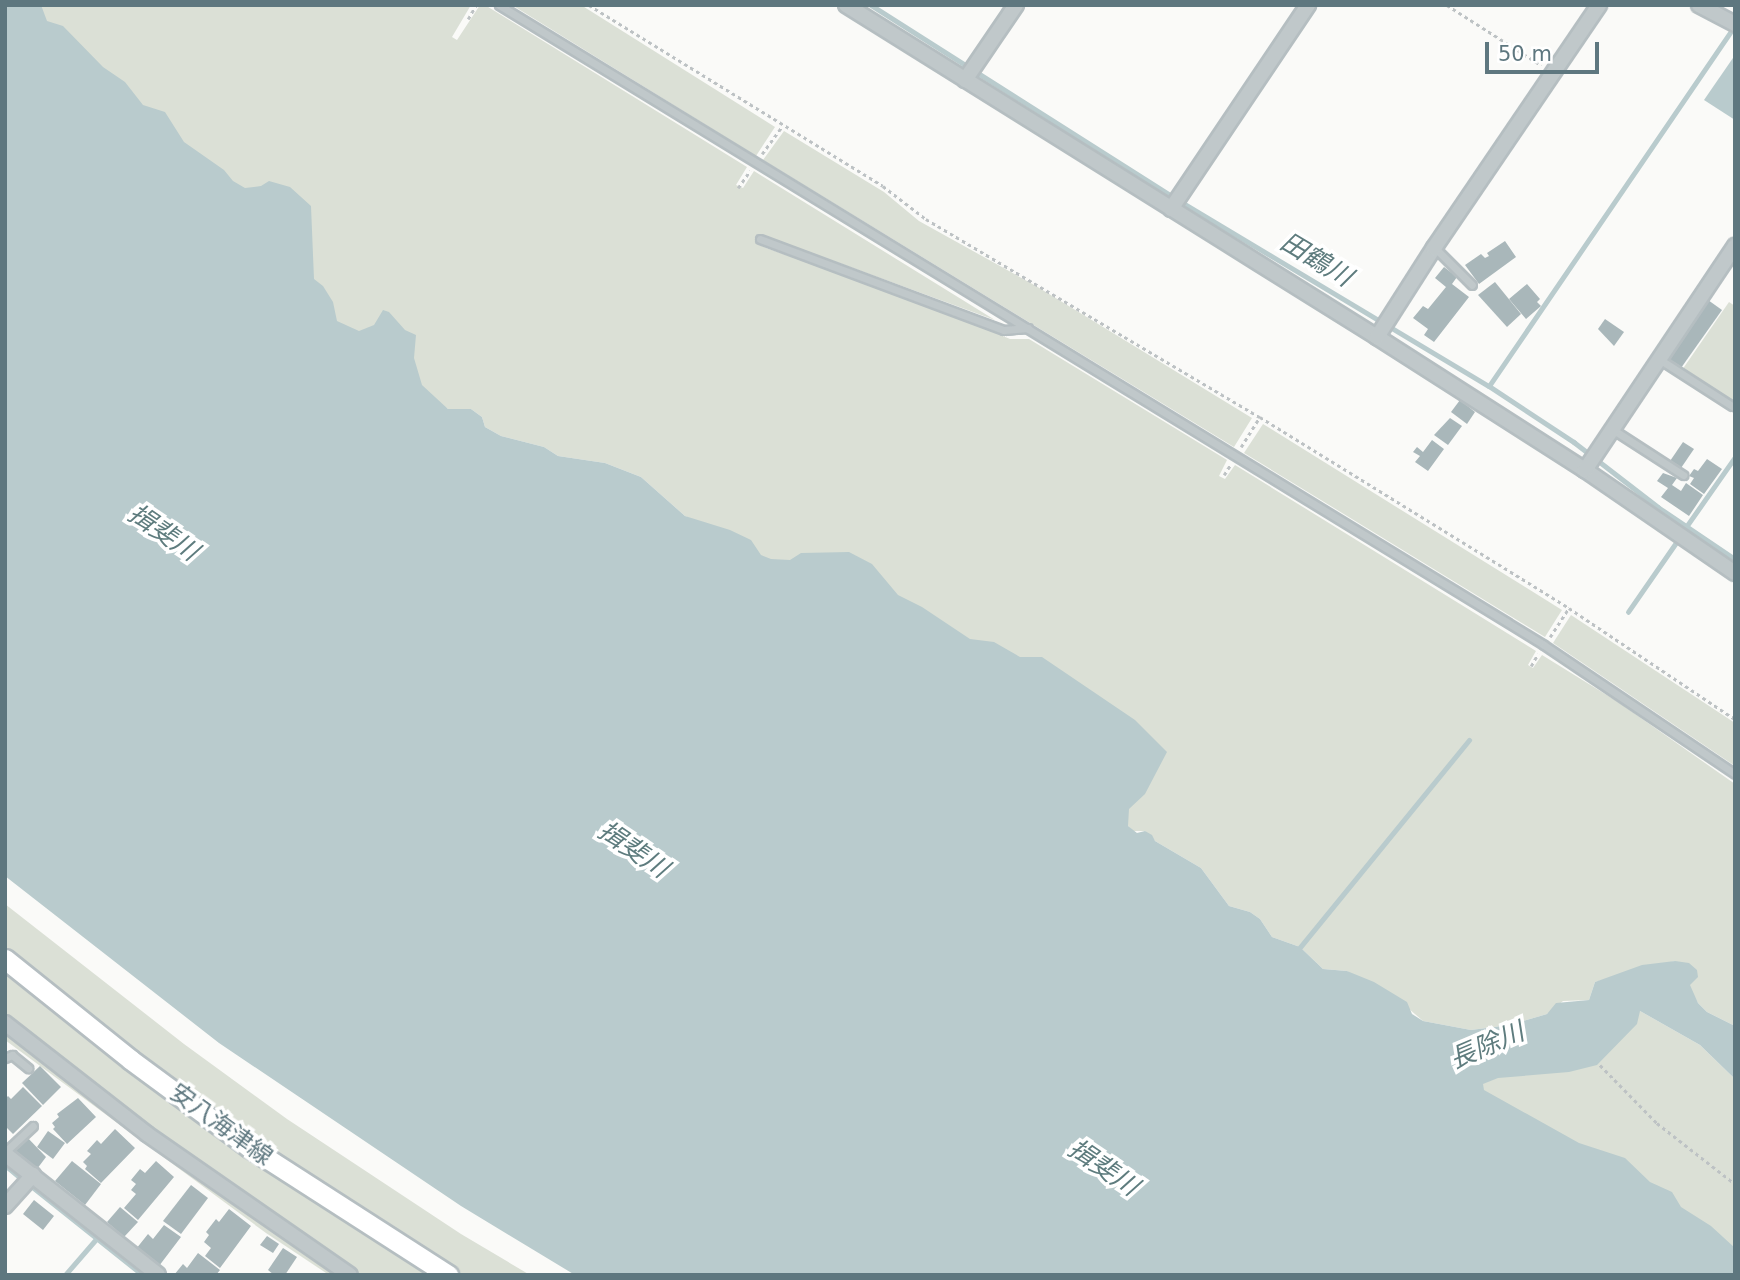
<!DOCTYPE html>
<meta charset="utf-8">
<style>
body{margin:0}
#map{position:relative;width:1740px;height:1280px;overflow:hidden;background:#fafaf8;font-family:"DejaVu Sans","Noto Sans JP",sans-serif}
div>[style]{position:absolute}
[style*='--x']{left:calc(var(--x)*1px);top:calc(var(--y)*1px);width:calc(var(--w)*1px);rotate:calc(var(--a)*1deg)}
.green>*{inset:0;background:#dbe0d6}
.water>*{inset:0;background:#b9cbcd}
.stream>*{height:4.5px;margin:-2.25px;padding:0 2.25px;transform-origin:2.25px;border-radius:2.25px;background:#b9cbcd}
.building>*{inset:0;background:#a9b7ba}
.path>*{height:2.5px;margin-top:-1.25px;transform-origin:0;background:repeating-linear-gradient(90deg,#bdc2c4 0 3.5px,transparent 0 7px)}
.roads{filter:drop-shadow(2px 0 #b5bec1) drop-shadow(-2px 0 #b5bec1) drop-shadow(0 2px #b5bec1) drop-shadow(0 -2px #b5bec1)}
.service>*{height:7px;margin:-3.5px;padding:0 3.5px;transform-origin:3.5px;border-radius:3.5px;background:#c0c8ca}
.minor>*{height:14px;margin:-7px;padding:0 7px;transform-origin:7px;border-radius:7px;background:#c0c8ca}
.secondary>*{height:19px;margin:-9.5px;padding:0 9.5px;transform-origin:9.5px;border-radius:9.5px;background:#fff}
span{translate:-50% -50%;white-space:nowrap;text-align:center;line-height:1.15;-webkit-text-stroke:7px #fff;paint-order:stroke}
.street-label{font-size:24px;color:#5e777f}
.water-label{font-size:26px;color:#5e7c7e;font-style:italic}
.frame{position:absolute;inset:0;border:7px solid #5e777f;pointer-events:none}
.scale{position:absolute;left:1485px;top:42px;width:114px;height:32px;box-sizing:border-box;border:4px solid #5e777f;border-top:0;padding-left:9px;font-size:21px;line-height:24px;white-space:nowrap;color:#5e777f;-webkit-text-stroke:5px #fff;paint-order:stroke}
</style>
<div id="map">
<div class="green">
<div style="clip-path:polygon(7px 5px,471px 5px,452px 37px,457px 40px,480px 5px,485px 5px,747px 167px,736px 185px,743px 188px,754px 171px,995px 320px,760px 234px,755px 242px,766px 248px,920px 301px,1010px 339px,1029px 339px,1227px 460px,1219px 476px,1225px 479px,1235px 465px,1536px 651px,1528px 665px,1533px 668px,1542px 655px,1618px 702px,1735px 784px,1735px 1026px,1707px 1012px,1698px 1003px,1675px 961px,1595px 982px,1589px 1000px,1563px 1001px,1547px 1014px,1510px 1025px,1471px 1030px,1423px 1021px,1408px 1008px,1347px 971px,1323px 969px,1300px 947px,1272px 937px,1260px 919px,1250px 912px,1229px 906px,1201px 868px,1155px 841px,1145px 831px,1133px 831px,1063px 763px,708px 526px,685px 516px,641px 477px,605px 463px,558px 456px,544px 447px,501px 436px,485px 427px,482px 417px,471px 409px,448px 409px,357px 346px)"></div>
<div style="clip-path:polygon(512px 5px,581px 5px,775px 127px,756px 156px)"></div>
<div style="clip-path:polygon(784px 131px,884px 192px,919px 221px,1036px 286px,1252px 418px,1234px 447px,763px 160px)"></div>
<div style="clip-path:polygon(1729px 302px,1735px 306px,1735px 405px,1682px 370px)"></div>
<div style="clip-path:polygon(1263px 424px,1562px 610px,1545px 637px,1244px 453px)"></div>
<div style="clip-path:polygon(1571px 615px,1735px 723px,1735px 766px,1553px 643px)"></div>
<div style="clip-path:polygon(5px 904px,184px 1044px,287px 1119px,461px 1234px,530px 1275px,464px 1275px,253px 1136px,137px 1053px,5px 949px)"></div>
<div style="clip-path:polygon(5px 972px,122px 1065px,240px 1150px,428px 1275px,358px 1275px,151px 1131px,5px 1018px)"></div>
<div style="clip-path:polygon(1640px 1011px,1700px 1045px,1735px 1079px,1735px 1267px,1486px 1108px,1464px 1066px)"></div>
<div style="clip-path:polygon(5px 1027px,343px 1275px,329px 1275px,266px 1233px,5px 1040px)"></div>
</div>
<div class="water">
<div style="clip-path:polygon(5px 5px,41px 5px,47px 21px,63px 26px,103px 67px,125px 82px,143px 105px,165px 112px,184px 142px,224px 170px,233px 181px,245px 188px,261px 186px,269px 181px,290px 187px,311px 206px,314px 279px,323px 286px,333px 302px,337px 321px,359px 331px,374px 325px,383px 310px,389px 312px,405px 330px,416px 335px,414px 358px,422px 385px,448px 409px,471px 409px,482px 417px,485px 427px,501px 436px,544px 447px,558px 456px,605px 463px,641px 477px,685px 516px,730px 530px,751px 540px,761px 555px,771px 559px,790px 560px,801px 553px,849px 552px,872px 564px,898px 595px,922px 607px,970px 639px,994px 642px,1020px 657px,1042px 657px,1135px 720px,1167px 752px,1145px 794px,1129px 809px,1128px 826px,1137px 833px,1145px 831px,1152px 835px,1155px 841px,1201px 868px,1229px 906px,1250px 912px,1260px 919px,1272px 937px,1300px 947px,1323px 969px,1347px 971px,1374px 982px,1407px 1002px,1412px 1014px,1423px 1021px,1471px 1030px,1510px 1025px,1547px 1014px,1556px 1003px,1589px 1000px,1595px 982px,1642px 965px,1675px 961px,1689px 963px,1697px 970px,1698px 977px,1690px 985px,1698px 1003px,1707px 1012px,1735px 1026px,1735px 1079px,1700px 1045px,1640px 1011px,1637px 1024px,1597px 1065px,1569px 1072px,1498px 1078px,1483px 1084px,1484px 1090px,1579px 1143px,1625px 1158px,1650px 1182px,1672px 1192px,1681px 1207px,1711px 1226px,1735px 1248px,1735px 1275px,575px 1275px,461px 1206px,219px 1043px,5px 876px)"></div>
<div style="clip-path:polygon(1735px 55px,1735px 120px,1704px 100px)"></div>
</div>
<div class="stream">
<div style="--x:871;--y:5;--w:364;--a:32.4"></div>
<div style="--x:1178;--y:200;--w:362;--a:30.9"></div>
<div style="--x:1489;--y:386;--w:102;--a:33.4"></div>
<div style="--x:1574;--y:442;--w:106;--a:37.7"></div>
<div style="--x:1658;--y:507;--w:93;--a:34"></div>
<div style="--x:1489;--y:386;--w:431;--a:-55.7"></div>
<div style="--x:1686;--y:527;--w:85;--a:-55"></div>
<div style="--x:1628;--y:612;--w:83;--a:-55.3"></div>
<div style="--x:1297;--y:951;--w:272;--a:-50.8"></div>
<div style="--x:5;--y:1165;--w:17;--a:40"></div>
<div style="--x:34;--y:1188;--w:139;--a:38.6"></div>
<div style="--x:65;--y:1275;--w:49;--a:-49.1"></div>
</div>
<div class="building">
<div style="clip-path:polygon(1505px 241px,1516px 257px,1479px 284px,1465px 265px,1481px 254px,1485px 258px,1489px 256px,1487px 253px)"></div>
<div style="clip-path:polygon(1444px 267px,1457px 277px,1452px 284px,1469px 297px,1434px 342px,1424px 335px,1428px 329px,1413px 318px,1423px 306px,1428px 309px,1446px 287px,1435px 278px)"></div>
<div style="clip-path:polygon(1495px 282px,1521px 314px,1507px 327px,1478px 295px)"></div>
<div style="clip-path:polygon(1527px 284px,1540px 299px,1537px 302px,1541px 306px,1526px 319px,1509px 299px)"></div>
<div style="clip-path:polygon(1708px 300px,1722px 310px,1681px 368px,1667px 359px)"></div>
<div style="clip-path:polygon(1605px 319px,1624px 332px,1614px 346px,1598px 329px)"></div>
<div style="clip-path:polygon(1460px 400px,1475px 412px,1467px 424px,1451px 412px)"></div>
<div style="clip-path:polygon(1450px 418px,1462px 426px,1448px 445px,1434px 435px)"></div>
<div style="clip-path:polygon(1432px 440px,1444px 449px,1428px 471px,1415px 462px,1420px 456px,1413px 452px,1417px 447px,1423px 452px)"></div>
<div style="clip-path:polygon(1683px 442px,1694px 449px,1681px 468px,1670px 461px)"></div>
<div style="clip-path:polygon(1707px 459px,1722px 469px,1704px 494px,1690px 484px,1694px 478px,1689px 476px,1694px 469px,1698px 471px)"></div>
<div style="clip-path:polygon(1663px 473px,1677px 478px,1672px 485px,1681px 491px,1686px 483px,1703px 495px,1689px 516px,1661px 497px,1668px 488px,1657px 481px)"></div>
<div style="clip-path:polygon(40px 1066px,61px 1087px,43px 1105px,22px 1083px)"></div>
<div style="clip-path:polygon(23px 1087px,42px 1106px,13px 1134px,5px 1126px,5px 1099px,8px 1096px,11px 1099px)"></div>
<div style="clip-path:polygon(78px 1098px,96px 1117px,67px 1144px,53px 1129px,55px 1127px,52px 1123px,59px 1117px,57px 1114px)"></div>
<div style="clip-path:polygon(115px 1129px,135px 1148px,101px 1183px,85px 1169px,87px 1166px,83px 1162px,91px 1154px,87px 1151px,97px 1140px,101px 1144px)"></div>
<div style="clip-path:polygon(48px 1131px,65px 1143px,53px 1159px,37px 1147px)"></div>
<div style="clip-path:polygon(26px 1136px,46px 1157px,37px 1169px,14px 1151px)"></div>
<div style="clip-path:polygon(72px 1161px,101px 1184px,85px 1205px,55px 1181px)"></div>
<div style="clip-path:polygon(156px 1161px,174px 1177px,138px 1220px,124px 1208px,136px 1194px,131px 1190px,136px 1184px,131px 1180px,140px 1169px,145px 1173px)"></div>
<div style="clip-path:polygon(191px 1185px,208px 1198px,181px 1234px,163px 1221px)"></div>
<div style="clip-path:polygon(34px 1200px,54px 1216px,43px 1230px,23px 1214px)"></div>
<div style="clip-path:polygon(120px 1207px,138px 1222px,124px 1237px,107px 1222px)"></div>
<div style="clip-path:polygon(229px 1209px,251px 1226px,220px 1268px,205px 1256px,211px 1248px,204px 1242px,209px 1235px,206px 1232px,216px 1219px,219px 1222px)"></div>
<div style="clip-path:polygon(164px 1225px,181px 1237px,159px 1266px,136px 1249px,148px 1234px,153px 1239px)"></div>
<div style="clip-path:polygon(267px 1236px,279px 1244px,273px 1253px,260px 1245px)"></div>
<div style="clip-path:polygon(283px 1248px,297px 1257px,285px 1275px,274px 1275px,268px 1270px)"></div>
<div style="clip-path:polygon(198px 1253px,220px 1270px,216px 1275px,174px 1275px,183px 1264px,187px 1268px)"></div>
</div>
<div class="path">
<div style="--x:589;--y:5;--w:345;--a:31.6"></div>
<div style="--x:883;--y:186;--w:54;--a:37.5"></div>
<div style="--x:926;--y:219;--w:388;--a:30.7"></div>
<div style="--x:1260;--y:417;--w:363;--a:31.7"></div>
<div style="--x:1569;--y:608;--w:200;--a:33.8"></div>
<div style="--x:1447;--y:5;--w:112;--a:32.6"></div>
<div style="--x:468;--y:19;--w:16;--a:-60"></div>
<div style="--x:762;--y:154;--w:34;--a:-54"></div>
<div style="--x:738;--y:188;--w:21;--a:-55"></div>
<div style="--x:1241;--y:447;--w:36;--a:-58"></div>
<div style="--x:1224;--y:475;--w:13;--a:-58"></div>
<div style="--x:1550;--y:637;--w:35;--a:-57"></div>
<div style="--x:1531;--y:666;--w:14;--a:-60"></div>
<div style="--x:1600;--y:1065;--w:81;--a:45.5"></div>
<div style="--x:1657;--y:1123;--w:99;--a:38"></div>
</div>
<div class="roads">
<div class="service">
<div style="--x:499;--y:5;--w:1225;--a:31.48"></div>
<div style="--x:1544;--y:645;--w:230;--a:34"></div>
<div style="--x:760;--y:239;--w:260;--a:20.5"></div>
<div style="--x:1004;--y:330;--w:24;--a:-5"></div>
<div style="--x:1435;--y:248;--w:52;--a:45"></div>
<div style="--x:1659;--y:359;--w:87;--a:32.8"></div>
<div style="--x:1612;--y:429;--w:85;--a:32.9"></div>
<div style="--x:5;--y:1058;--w:8;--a:-23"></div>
<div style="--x:12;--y:1055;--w:21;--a:39"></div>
<div style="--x:5;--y:1152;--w:38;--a:-43"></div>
</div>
<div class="minor">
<div style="--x:846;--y:5;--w:626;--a:32.02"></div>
<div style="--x:1377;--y:337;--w:247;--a:32.6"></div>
<div style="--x:1585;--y:470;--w:182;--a:34.5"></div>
<div style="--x:1699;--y:5;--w:41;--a:27.8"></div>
<div style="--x:965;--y:80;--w:91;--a:-55.8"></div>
<div style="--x:1171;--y:209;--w:246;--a:-56.1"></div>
<div style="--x:1377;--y:337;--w:106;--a:-57.4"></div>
<div style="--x:1434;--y:248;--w:294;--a:-55.8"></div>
<div style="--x:1585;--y:470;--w:270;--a:-56.2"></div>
<div style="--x:5;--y:1023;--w:180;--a:38"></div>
<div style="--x:147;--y:1134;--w:247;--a:34.8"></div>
<div style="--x:5;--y:1154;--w:195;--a:38.3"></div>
<div style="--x:5;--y:1206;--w:42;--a:-47.9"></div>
</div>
<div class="secondary">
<div style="--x:5;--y:959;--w:161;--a:38.7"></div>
<div style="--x:131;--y:1060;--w:147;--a:36.4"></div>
<div style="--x:249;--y:1147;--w:237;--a:32.7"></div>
</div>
</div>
<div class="street-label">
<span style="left:221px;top:1125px;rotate:36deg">安八海津線</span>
</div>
<div class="water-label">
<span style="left:1316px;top:260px;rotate:31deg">田鶴川</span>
<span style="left:163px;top:533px;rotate:34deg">揖斐川</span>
<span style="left:633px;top:850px;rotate:34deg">揖斐川</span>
<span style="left:1487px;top:1046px;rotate:-23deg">長除川</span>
<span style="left:1103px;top:1168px;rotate:34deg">揖斐川</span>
</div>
<div class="frame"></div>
<div class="scale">50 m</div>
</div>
